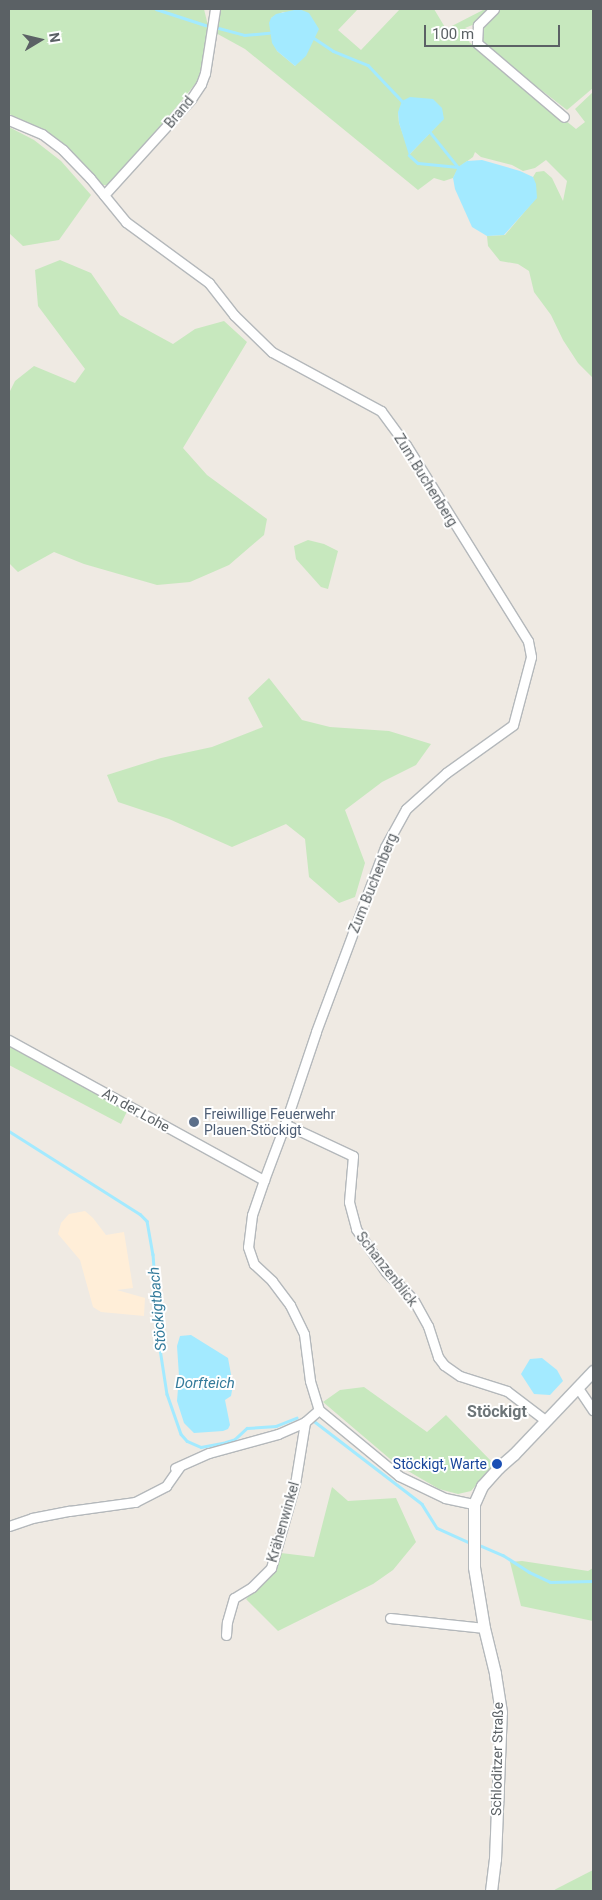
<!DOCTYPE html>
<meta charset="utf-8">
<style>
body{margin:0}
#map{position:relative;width:602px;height:1900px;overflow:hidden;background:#efeae3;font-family:Roboto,sans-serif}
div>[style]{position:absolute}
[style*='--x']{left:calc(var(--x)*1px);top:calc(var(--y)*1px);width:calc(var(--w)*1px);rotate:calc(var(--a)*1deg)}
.commercial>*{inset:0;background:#ffeed8}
.green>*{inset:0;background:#c7e8be}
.water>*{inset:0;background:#a3eaff}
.stream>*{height:2.5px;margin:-1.25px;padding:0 1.25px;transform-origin:1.25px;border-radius:1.25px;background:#a3eaff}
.roads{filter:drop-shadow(1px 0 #b4b8bb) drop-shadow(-1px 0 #b4b8bb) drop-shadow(0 1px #b4b8bb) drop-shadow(0 -1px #b4b8bb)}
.minor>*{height:9px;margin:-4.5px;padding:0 4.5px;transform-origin:4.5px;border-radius:4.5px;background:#fff}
.tertiary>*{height:11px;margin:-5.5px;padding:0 5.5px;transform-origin:5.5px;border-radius:5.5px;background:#fff}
.dots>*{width:14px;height:14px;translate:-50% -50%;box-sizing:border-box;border:2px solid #fff;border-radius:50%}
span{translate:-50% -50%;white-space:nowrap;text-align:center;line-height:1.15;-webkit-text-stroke:4px #fff;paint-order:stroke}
.street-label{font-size:14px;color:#5b6165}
.service-label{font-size:14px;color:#4e5e75}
.left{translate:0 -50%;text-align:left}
.transit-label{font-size:14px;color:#164399}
.right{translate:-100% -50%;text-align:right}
.water-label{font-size:15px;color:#347b9b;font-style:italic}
.quarter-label{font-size:16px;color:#6c7477;font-weight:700}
.frame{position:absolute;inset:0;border:10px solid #5b6165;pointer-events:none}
.north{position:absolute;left:15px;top:15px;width:50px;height:50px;-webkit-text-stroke:4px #fff;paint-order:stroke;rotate:81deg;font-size:14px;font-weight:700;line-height:20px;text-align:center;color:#5b6165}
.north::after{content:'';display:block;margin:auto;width:18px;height:22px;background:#5b6165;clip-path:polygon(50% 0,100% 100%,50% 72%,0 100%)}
.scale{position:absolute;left:424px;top:25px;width:136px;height:22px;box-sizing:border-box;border:2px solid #5b6165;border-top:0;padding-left:6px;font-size:15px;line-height:18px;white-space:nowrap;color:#5b6165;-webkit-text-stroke:4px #fff;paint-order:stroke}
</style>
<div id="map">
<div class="commercial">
<div style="clip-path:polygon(85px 1211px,93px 1218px,106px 1235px,124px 1232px,133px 1288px,117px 1290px,145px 1298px,144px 1316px,101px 1312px,93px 1307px,80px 1260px,58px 1234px,61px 1223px,69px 1214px)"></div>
</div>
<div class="green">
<div style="clip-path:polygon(9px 9px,204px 9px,209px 30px,204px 51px,203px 68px,196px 83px,169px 116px,109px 185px,102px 185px,67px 147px,46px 131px,9px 114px)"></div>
<div style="clip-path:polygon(evenodd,217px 9px,358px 9px,338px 30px,361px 50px,400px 9px,434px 9px,446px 29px,485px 9px,491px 9px,475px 24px,465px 28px,473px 32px,469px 42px,576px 129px,585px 122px,575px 109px,593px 92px,593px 378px,578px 363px,563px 340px,551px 315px,534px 292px,529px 271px,518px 264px,500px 261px,488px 246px,487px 236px,505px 235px,536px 198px,533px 177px,536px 172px,544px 171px,552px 178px,563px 201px,567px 181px,546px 160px,535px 168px,523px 171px,512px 165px,481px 157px,475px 152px,473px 157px,459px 167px,453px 178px,444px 181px,434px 178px,418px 190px,245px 49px,214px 32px,217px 9px,283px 12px,295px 12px,318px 29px,295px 66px,277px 51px,271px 18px,283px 12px,217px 9px,398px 112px,443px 119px,410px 154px,399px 123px,398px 112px)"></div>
<div style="clip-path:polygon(496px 9px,593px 9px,593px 88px,567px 110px,479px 42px,481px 22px)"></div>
<div style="clip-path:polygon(9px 127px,34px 140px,61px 161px,91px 195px,59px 240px,23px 246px,9px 233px)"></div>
<div style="clip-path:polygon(60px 260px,91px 273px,120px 315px,173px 344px,195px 329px,224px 321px,247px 342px,183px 448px,207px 475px,267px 519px,264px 535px,229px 565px,190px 582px,157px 585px,84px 564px,54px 552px,18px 572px,9px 563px,9px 393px,15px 381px,34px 366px,75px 383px,85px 369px,38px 306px,35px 270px)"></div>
<div style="clip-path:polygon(308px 540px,324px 544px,338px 551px,328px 589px,321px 587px,296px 559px,294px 546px)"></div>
<div style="clip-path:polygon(269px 678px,302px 720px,330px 727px,389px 731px,431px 744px,416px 765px,382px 782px,345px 810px,365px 863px,355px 897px,339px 903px,309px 877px,305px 839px,286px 824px,232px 847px,169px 819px,118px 802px,107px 775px,161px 758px,212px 747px,263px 727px,248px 698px)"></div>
<div style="clip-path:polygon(9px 1046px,128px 1109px,121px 1124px,9px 1065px)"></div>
<div style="clip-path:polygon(364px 1387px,427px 1432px,446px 1415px,494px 1464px,471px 1491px,458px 1494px,439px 1489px,396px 1464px,323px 1402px,340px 1390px)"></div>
<div style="clip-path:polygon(332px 1487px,348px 1501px,396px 1498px,416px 1542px,393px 1570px,373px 1584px,278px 1631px,246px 1599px,273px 1574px,281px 1553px,314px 1557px)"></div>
<div style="clip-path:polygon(522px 1561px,588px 1571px,593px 1568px,593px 1621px,521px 1606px,510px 1562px)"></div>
<div style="clip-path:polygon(593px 1870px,593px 1891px,553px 1891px,556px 1889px)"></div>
</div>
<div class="water">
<div style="clip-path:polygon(299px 9px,309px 13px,319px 29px,306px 56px,295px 66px,277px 51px,272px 43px,269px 23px,271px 18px,276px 14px)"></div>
<div style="clip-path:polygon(410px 97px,433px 99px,442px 108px,444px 119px,409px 155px,399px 123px,398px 112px,402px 101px)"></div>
<div style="clip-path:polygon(482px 160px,520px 171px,533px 177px,536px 184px,537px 198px,504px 235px,487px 236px,472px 227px,455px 189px,453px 178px,458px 167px,467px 161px)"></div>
<div style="clip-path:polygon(191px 1335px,228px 1358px,233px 1385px,231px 1396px,225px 1400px,230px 1425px,228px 1429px,223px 1431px,194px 1433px,184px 1423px,177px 1401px,179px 1376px,177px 1346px,180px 1336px)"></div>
<div style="clip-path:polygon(542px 1358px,557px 1370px,563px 1381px,550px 1395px,534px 1394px,521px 1374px,530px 1359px)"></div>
</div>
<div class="stream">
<div style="--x:156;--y:9;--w:52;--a:18.1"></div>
<div style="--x:215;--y:27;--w:30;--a:15"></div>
<div style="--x:244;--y:35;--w:25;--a:-5"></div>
<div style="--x:314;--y:38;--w:23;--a:34"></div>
<div style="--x:333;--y:51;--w:38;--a:22"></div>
<div style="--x:368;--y:65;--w:50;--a:46.6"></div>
<div style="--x:430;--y:132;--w:45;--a:51.3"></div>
<div style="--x:409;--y:155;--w:12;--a:42"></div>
<div style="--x:418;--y:163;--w:40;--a:5.7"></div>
<div style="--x:9;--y:1131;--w:155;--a:32.4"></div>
<div style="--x:140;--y:1214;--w:10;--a:45"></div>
<div style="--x:147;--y:1221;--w:34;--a:80"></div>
<div style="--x:153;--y:1254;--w:55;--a:85.8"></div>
<div style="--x:157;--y:1309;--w:14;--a:94"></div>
<div style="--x:156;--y:1323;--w:72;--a:81.2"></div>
<div style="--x:167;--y:1394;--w:42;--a:70.7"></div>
<div style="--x:181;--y:1434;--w:9;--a:49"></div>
<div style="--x:187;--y:1441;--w:15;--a:23"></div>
<div style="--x:201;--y:1447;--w:25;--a:-11"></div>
<div style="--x:226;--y:1442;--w:9;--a:-18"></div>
<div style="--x:235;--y:1439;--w:16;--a:-43"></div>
<div style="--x:247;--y:1428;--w:29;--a:-4"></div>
<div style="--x:276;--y:1426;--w:22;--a:-22"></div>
<div style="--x:314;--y:1421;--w:136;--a:37.5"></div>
<div style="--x:422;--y:1504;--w:28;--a:58"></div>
<div style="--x:437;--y:1528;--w:34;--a:24"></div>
<div style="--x:479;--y:1545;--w:26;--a:23"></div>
<div style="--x:503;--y:1555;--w:31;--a:33"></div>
<div style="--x:529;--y:1572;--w:23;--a:25"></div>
<div style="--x:550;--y:1582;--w:43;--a:-1.3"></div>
</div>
<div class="roads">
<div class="minor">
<div style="--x:494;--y:9;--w:23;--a:135"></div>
<div style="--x:478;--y:25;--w:18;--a:93"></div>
<div style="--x:477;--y:43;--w:114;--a:40.4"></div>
<div style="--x:9;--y:120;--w:36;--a:23"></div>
<div style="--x:42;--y:134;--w:26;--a:37"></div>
<div style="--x:63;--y:150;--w:39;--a:46"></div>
<div style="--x:90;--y:178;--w:57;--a:50.7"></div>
<div style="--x:126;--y:222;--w:103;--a:36.3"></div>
<div style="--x:209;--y:283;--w:41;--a:52"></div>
<div style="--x:234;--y:315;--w:53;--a:44.2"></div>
<div style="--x:272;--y:352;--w:124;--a:28.4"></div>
<div style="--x:381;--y:411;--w:42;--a:53.7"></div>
<div style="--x:406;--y:445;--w:231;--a:58.1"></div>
<div style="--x:528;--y:641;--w:16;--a:79"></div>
<div style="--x:531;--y:657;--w:70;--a:104.8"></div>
<div style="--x:513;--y:725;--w:82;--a:144.4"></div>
<div style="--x:446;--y:773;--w:54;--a:138"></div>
<div style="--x:406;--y:809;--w:43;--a:118.9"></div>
<div style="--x:385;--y:847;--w:197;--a:110.5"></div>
<div style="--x:316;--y:1032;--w:97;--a:108.6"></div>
<div style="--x:285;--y:1124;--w:60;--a:110.6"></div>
<div style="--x:264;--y:1180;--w:37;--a:109"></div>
<div style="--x:252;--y:1215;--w:32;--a:97"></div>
<div style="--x:248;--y:1247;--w:18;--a:71"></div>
<div style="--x:254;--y:1264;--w:25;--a:43"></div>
<div style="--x:272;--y:1281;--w:30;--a:53"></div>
<div style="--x:290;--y:1305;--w:32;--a:64"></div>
<div style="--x:304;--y:1334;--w:47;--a:82.7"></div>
<div style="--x:310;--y:1381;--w:30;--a:73"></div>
<div style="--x:319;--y:1410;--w:104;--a:39.5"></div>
<div style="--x:399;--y:1476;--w:51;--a:25.6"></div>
<div style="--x:445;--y:1498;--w:30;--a:12"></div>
<div style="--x:104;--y:195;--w:130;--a:-47.8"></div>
<div style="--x:191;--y:99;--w:18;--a:-56"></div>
<div style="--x:201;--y:84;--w:12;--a:-70"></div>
<div style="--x:205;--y:73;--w:65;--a:-81.1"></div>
<div style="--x:9;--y:1040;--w:291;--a:28.8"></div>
<div style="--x:285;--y:1124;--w:75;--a:25.2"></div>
<div style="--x:353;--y:1156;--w:46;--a:95"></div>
<div style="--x:349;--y:1202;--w:28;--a:75"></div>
<div style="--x:356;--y:1229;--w:52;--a:55.1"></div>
<div style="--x:386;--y:1272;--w:38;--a:45"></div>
<div style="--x:413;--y:1299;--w:31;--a:61"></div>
<div style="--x:428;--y:1326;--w:33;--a:72"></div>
<div style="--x:438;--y:1357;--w:10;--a:53"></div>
<div style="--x:444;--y:1365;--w:19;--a:35"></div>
<div style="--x:460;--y:1376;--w:49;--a:17.7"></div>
<div style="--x:507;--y:1391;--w:48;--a:37.3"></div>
<div style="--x:578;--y:1388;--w:27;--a:56"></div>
<div style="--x:175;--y:1468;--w:37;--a:-24"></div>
<div style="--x:209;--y:1453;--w:72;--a:-15.4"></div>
<div style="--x:278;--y:1434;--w:30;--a:-24"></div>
<div style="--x:305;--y:1422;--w:18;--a:-41"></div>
<div style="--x:9;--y:1526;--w:24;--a:-19"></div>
<div style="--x:32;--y:1518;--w:38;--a:-11"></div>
<div style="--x:69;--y:1511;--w:67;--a:-7.8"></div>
<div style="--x:135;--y:1502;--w:35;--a:-27"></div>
<div style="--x:166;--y:1486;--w:24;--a:-55"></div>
<div style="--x:390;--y:1618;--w:95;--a:6.1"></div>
<div style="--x:226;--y:1635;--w:13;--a:-86"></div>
<div style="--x:227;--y:1622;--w:25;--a:-74"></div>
<div style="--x:234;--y:1598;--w:21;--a:-31"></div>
<div style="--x:252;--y:1587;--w:27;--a:-45"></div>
<div style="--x:271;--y:1568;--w:87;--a:-74.1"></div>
<div style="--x:295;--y:1484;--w:63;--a:-80.8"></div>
</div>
<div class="tertiary">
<div style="--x:491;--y:1891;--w:32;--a:-83"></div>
<div style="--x:495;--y:1859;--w:147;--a:-87.7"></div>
<div style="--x:501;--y:1712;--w:39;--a:-99"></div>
<div style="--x:495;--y:1673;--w:46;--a:-103.7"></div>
<div style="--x:484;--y:1628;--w:62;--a:-99.3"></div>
<div style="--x:474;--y:1567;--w:63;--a:-90"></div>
<div style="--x:474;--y:1504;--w:20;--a:-66"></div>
<div style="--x:482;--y:1486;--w:24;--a:-48"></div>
<div style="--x:498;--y:1468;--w:21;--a:-41"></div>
<div style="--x:514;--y:1454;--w:115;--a:-46.4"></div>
</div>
</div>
<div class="dots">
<div style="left:194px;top:1122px;background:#5c6f8a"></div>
<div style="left:497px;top:1464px;background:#1a4fb4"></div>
</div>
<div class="street-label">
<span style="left:179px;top:112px;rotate:-50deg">Brand</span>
<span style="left:426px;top:480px;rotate:58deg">Zum Buchenberg</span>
<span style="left:373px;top:883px;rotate:-68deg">Zum Buchenberg</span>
<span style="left:136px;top:1110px;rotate:29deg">An der Lohe</span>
<span style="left:387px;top:1269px;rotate:52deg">Schanzenblick</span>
<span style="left:283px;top:1522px;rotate:-74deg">Krähenwinkel</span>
<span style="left:497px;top:1759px;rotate:-89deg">Schloditzer Straße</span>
</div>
<div class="service-label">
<span class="left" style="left:204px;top:1122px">Freiwillige Feuerwehr<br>Plauen-Stöckigt</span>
</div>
<div class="transit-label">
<span class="right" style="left:487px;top:1464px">Stöckigt, Warte</span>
</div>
<div class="water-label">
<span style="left:158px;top:1309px;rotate:-95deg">Stöckigtbach</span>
<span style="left:205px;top:1384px">Dorfteich</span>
</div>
<div class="quarter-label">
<span style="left:497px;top:1412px">Stöckigt</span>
</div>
<div class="frame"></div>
<div class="north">N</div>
<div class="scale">100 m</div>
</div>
